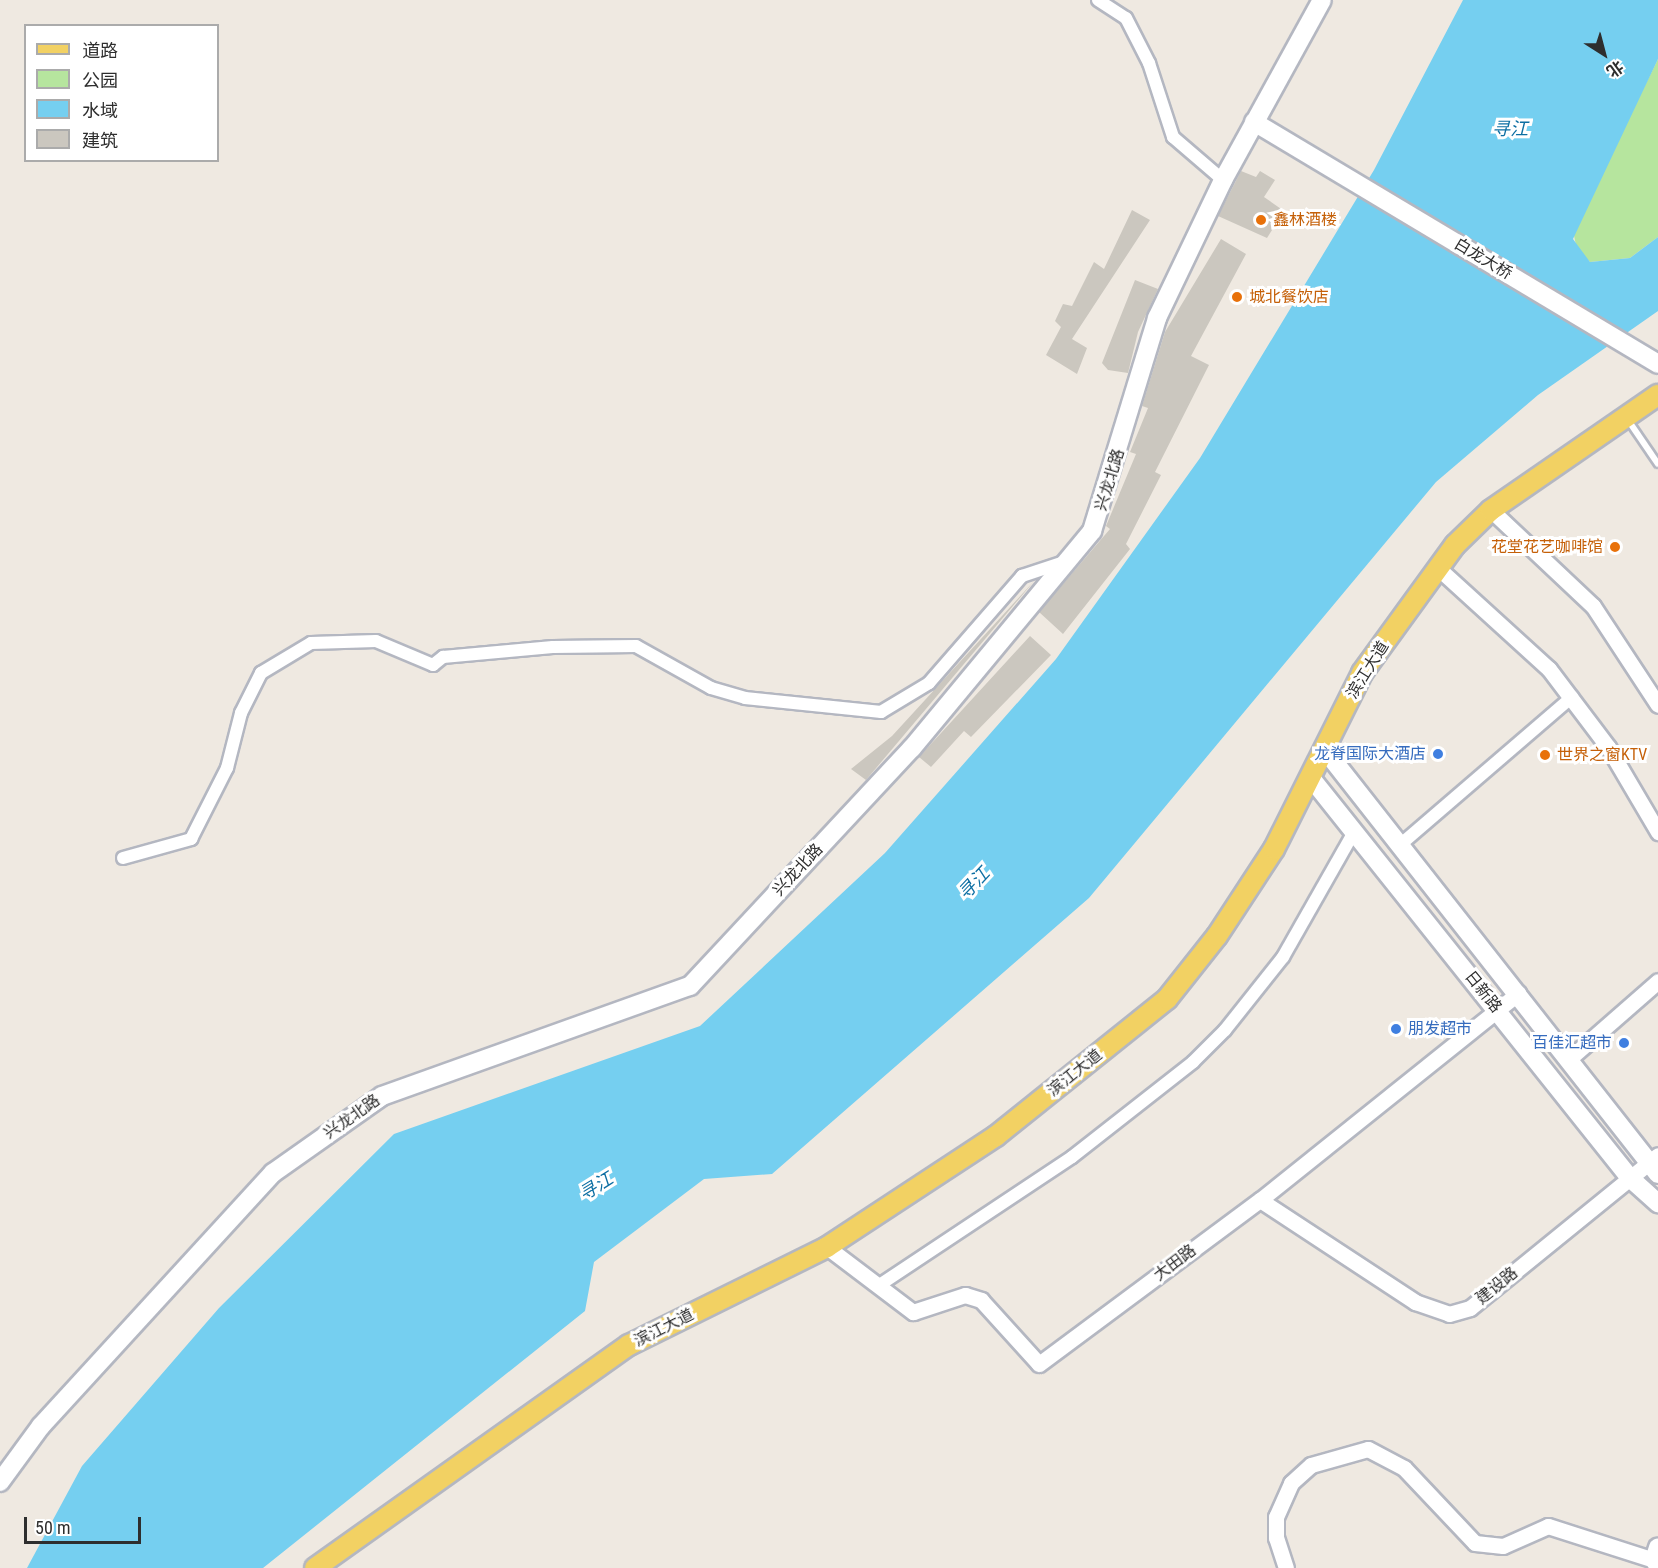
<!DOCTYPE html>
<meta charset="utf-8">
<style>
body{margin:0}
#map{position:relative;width:1658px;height:1568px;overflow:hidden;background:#efe9e1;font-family:"Roboto Condensed","Noto Sans SC",sans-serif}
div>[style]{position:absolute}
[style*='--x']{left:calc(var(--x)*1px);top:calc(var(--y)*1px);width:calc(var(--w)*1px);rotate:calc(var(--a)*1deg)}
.green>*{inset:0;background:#b6e59e}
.water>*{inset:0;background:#75cff0}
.building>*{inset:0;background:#cbc7bf}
.roads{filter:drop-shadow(2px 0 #b4b7c1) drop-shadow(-2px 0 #b4b7c1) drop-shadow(0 2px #b4b7c1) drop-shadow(0 -2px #b4b7c1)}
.service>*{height:6px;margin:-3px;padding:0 3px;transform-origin:3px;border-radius:3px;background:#fff}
.minor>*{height:12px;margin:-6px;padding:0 6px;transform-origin:6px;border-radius:6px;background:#fff}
.tertiary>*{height:15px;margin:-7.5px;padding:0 7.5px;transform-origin:7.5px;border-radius:7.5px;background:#fff}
.secondary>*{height:18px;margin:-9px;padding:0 9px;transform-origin:9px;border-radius:9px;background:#fff}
.primary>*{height:20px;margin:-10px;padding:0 10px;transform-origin:10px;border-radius:10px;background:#f2d163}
.dots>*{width:16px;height:16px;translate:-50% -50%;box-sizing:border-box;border:3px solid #fff;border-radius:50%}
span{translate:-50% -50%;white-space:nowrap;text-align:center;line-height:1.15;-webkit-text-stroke:6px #fff;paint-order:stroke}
.food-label{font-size:16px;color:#c56008}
.left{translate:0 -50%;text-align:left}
.right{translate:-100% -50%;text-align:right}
.street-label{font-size:16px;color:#2e2e2e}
.shop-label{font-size:16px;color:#366cbe}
.water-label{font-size:18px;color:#0d6fa3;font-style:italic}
.legend{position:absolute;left:24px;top:24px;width:195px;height:138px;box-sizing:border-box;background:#fff;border:2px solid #ababab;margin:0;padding:8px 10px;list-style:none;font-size:18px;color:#2e2e2e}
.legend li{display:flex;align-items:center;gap:12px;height:30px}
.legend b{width:30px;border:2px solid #ababab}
.north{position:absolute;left:1574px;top:24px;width:60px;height:60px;-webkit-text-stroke:4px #fff;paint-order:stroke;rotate:144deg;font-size:16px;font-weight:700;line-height:24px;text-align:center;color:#2e2e2e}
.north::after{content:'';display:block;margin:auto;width:21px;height:27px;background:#2e2e2e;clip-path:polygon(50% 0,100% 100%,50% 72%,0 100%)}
.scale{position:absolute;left:24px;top:1517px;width:117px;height:27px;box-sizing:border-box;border:3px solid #2e2e2e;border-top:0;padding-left:8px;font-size:18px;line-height:21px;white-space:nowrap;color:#2e2e2e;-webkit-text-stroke:4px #fff;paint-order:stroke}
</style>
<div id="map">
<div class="green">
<div style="clip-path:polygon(1658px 59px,1658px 237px,1630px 258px,1590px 262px,1577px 250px,1573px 231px)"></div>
</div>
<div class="water">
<div style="clip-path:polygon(1463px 0,1658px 0,1658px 59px,1573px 239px,1590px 262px,1630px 258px,1658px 237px,1658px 311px,1538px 395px,1436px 482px,1089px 898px,772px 1174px,704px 1179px,594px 1262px,585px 1311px,263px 1568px,27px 1568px,82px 1466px,219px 1308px,394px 1134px,700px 1026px,885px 853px,1056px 659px,1200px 458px,1374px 170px)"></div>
</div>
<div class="building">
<div style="clip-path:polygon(1241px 171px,1256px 177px,1260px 171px,1275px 180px,1264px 197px,1284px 211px,1267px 238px,1218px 216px)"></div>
<div style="clip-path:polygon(1132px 210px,1150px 220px,1072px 339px,1087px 348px,1077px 374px,1046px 355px,1061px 327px,1055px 321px,1063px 304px,1072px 306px,1094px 262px,1104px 269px)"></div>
<div style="clip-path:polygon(1221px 239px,1246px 254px,1191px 356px,1209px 365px,1155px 472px,1161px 475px,1126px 544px,1130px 549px,1063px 634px,1039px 612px,1110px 529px,1106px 526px,1136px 454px,1130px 452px,1148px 408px,1142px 406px,1165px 332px)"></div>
<div style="clip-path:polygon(1135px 280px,1158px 289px,1138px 332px,1128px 373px,1108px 370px,1102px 363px)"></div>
<div style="clip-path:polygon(1035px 580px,866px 780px,851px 769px,892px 736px)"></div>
<div style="clip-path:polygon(1030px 636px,1051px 655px,971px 737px,964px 731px,931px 767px,919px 757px)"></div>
</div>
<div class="roads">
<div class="service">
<div style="--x:1628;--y:420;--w:53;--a:55.7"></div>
</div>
<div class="minor">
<div style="--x:1098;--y:0;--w:33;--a:33"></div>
<div style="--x:1126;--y:18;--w:51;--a:62.9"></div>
<div style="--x:1149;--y:63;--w:78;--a:72"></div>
<div style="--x:1173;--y:137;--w:66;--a:40.7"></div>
<div style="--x:1400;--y:845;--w:227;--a:-40.7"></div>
<div style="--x:123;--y:858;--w:71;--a:-15.6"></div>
<div style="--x:191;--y:839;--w:80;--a:-63.1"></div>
<div style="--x:227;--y:768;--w:57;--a:-75.7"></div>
<div style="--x:241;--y:713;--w:45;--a:-63.4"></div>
<div style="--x:261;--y:673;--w:58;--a:-31"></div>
<div style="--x:311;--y:643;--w:65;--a:-1.8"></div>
<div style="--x:376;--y:641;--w:62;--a:22.8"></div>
<div style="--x:433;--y:665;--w:13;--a:-39"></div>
<div style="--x:443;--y:657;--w:110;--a:-5.2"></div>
<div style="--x:553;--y:647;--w:83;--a:-0.7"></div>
<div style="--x:636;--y:646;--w:86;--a:29.2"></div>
<div style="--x:711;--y:688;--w:35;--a:16"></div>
<div style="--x:745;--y:698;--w:137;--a:5.9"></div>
<div style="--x:881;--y:712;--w:56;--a:-31.1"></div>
<div style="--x:929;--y:683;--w:142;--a:-49"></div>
<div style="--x:1022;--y:576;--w:47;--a:-18.4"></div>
<div style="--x:878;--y:1286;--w:233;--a:-33.6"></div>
<div style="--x:1072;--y:1157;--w:154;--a:-38.1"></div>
<div style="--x:1193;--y:1062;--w:45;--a:-45"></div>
<div style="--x:1225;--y:1030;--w:93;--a:-51.5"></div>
<div style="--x:1283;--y:957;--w:144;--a:-60.4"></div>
</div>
<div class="tertiary">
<div style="--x:1491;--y:510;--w:140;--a:43.3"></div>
<div style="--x:1593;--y:606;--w:118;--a:56.7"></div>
<div style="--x:1438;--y:568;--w:150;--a:42.3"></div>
<div style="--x:1549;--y:669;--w:98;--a:52.9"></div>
<div style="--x:1608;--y:747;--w:99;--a:59.5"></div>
<div style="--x:1569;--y:1059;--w:118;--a:-41.2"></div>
<div style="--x:1260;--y:1200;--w:186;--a:33.3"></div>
<div style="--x:1415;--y:1302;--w:36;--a:19"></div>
<div style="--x:1449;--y:1314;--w:22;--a:-16"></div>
<div style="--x:1470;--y:1308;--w:242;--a:-39.1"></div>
<div style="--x:827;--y:1247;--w:108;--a:37.1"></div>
<div style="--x:913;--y:1312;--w:55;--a:-18.1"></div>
<div style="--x:965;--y:1295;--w:17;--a:17"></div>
<div style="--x:981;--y:1300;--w:86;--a:47.8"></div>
<div style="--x:1039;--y:1364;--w:275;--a:-36.6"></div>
<div style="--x:1260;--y:1200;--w:331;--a:-38.7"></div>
<div style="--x:1286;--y:1568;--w:32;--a:-108"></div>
<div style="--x:1276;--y:1538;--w:21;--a:-90"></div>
<div style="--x:1276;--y:1517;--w:37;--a:-66"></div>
<div style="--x:1291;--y:1483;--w:27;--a:-42"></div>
<div style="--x:1311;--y:1465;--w:59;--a:-15.7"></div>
<div style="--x:1368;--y:1449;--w:41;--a:27.8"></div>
<div style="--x:1404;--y:1468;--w:103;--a:46.6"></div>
<div style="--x:1475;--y:1543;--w:28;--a:6"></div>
<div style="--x:1503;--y:1546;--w:49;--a:-24"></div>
<div style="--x:1548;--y:1526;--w:111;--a:17.8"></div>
<div style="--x:1654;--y:1560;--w:8;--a:76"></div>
</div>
<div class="secondary">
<div style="--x:1254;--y:122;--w:471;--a:30.9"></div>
<div style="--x:1325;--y:750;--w:539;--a:51.85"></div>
<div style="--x:1311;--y:778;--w:512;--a:51.43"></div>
<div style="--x:1630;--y:1178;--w:38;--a:42"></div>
<div style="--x:0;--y:1482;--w:69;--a:-53.8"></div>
<div style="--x:41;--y:1426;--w:343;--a:-47.5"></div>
<div style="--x:273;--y:1173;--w:133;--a:-35.2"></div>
<div style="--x:382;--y:1096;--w:327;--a:-19.7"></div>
<div style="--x:690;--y:986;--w:325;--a:-47"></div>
<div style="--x:912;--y:748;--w:282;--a:-50.3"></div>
<div style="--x:1092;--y:531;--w:223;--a:-73"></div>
<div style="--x:1157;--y:318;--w:153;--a:-64.4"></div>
<div style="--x:1223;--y:180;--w:205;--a:-61.2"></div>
<div style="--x:1654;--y:1560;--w:13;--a:-72"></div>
</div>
<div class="primary">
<div style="--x:315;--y:1568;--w:385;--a:-35.4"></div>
<div style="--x:629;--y:1345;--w:221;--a:-26.3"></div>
<div style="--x:827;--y:1247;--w:202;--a:-33.3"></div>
<div style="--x:996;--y:1136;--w:219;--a:-38.7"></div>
<div style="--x:1167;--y:999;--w:80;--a:-51.6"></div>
<div style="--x:1217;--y:936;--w:104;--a:-56.8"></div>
<div style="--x:1274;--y:849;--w:197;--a:-63.4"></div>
<div style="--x:1362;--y:673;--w:158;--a:-54"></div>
<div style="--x:1455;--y:545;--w:50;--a:-44.2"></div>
<div style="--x:1491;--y:510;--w:203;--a:-34.6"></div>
</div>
</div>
<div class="dots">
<div style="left:1261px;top:220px;background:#e8710a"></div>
<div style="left:1237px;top:297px;background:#e8710a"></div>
<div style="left:1615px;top:547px;background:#e8710a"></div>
<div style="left:1438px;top:754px;background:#3f7fe0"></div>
<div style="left:1545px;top:755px;background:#e8710a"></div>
<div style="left:1396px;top:1029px;background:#3f7fe0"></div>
<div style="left:1624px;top:1043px;background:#3f7fe0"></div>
</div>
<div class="food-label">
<span class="left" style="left:1273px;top:220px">鑫林酒楼</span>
<span class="left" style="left:1249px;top:297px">城北餐饮店</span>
<span class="right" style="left:1603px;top:547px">花堂花艺咖啡馆</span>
<span class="left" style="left:1557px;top:755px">世界之窗KTV</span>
</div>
<div class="street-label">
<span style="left:1483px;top:259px;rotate:31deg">白龙大桥</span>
<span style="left:1110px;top:480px;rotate:-73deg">兴龙北路</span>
<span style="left:1368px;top:670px;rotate:-58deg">滨江大道</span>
<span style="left:798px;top:870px;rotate:-47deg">兴龙北路</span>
<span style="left:1483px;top:992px;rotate:51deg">日新路</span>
<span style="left:1075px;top:1073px;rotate:-39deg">滨江大道</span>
<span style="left:352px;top:1117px;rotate:-35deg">兴龙北路</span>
<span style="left:1175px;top:1263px;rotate:-37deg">大田路</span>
<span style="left:1497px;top:1286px;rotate:-39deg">建设路</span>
<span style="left:664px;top:1328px;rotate:-27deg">滨江大道</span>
</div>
<div class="shop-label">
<span class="right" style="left:1426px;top:754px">龙脊国际大酒店</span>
<span class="left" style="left:1408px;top:1029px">朋发超市</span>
<span class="right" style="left:1612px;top:1043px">百佳汇超市</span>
</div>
<div class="water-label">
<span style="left:1510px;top:129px">寻江</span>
<span style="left:974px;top:884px;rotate:-47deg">寻江</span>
<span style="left:596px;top:1187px;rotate:-32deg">寻江</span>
</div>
<ul class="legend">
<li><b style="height:8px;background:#f2d163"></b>道路</li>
<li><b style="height:16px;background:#b6e59e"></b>公园</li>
<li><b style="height:16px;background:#75cff0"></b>水域</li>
<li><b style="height:16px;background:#cbc7bf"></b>建筑</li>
</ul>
<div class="north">北</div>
<div class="scale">50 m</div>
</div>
